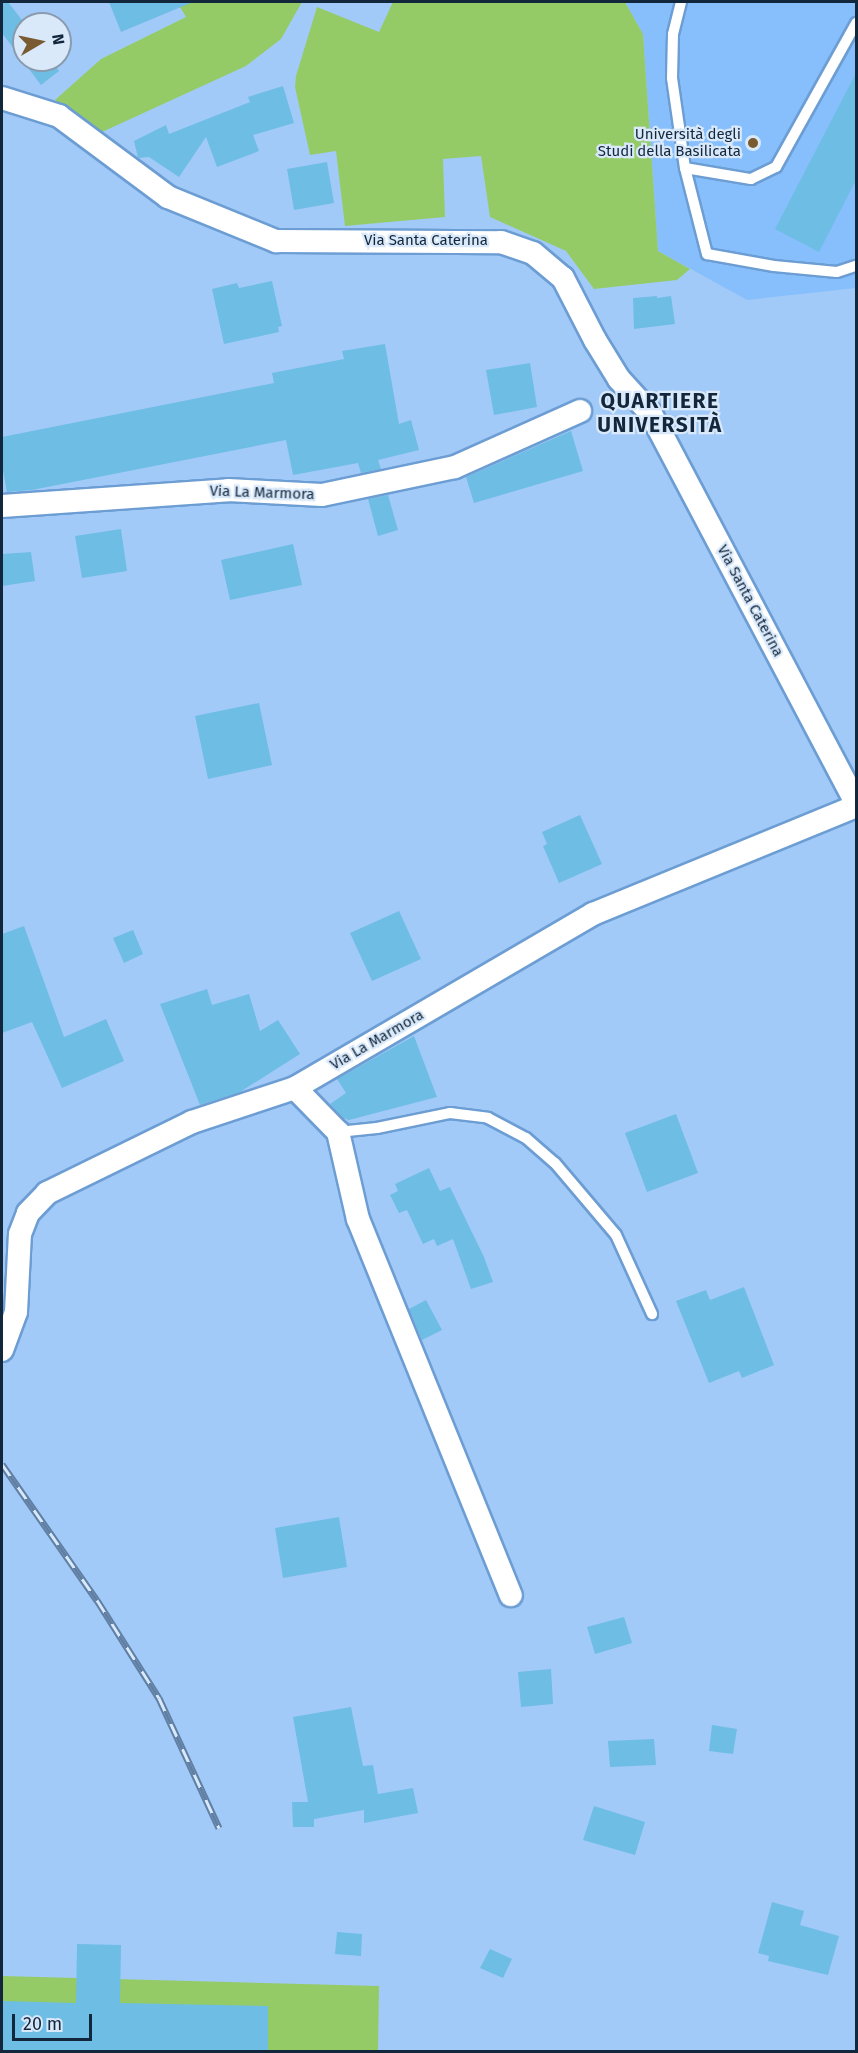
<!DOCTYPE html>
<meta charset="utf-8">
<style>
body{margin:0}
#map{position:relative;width:858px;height:2053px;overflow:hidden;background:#a2caf8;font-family:"Fira Sans",sans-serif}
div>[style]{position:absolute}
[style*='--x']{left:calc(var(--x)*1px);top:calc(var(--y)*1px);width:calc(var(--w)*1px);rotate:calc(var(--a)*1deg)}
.built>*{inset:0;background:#87bffd}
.green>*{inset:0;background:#95cb66}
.building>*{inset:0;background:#6ebde4}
.roads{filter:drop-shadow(2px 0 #6c9dd3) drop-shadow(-2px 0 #6c9dd3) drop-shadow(0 2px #6c9dd3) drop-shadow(0 -2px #6c9dd3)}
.service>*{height:10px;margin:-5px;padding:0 5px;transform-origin:5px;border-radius:5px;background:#fff}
.minor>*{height:22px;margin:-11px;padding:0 11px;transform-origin:11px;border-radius:11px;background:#fff}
.rail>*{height:7px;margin-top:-3.5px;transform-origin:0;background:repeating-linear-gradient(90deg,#d9e9fa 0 14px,#607fa2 0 28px);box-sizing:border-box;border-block:2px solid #607fa2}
.dots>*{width:16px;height:16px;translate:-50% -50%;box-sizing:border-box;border:3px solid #d9e9fa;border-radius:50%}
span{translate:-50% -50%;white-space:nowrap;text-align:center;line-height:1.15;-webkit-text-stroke:4.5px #d9e9fa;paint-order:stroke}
.poi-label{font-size:15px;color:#12263c}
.right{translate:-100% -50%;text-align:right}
.street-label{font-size:15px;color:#12263c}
.district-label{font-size:21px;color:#12263c;font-weight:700;letter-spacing:1.5px}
.frame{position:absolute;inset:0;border:3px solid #12263c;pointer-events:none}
.north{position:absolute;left:12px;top:12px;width:60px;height:60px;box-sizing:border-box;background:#d9e9fa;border:2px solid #899bae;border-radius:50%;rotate:81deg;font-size:16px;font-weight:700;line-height:24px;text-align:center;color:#12263c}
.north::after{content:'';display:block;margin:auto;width:21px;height:27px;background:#7a5a30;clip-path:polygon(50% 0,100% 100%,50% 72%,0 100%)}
.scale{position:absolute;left:12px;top:2014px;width:80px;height:27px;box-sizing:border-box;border:3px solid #12263c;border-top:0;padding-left:8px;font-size:18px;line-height:21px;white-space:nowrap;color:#12263c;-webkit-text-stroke:4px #d9e9fa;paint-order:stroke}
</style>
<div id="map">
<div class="built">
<div style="clip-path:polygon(625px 2px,856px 2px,856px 288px,747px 300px,658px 251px,643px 34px)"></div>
</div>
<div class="green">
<div style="clip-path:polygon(177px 2px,302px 2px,281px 39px,246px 66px,102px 132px,55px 100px,101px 59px,186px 17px)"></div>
<div style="clip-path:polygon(393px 2px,625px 2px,643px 34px,658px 251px,690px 269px,677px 280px,594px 289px,566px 251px,490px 217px,481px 156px,443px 159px,445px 217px,345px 226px,336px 151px,310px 155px,295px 87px,296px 76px,317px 7px,379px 32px)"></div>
<div style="clip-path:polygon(2px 1976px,379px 1986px,378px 2051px,2px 2052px)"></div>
</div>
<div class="building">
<div style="clip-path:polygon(2px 2px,8px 2px,25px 24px,24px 60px,51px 60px,59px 71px,41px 85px,2px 33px)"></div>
<div style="clip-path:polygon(109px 2px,193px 2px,121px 32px)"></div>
<div style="clip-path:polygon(856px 73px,856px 180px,819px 252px,775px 229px)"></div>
<div style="clip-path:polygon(283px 86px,294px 123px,253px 135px,259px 151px,217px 167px,206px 137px,179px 177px,149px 157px,138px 158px,134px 141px,166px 125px,169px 134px,250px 102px,248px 97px)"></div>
<div style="clip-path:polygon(327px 162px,334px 203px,294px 210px,287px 169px)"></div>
<div style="clip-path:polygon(272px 281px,282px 326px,278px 327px,279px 332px,224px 344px,212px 289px,237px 283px,239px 288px)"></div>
<div style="clip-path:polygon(657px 296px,657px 298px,671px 296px,675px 324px,634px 329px,633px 298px)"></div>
<div style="clip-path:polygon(385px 344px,399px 424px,411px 420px,419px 450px,378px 460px,381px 469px,361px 473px,358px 463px,293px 475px,286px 440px,32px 490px,7px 492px,2px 465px,2px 437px,274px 383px,272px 373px,344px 359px,342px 351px)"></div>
<div style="clip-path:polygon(530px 363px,537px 407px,494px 415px,486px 370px)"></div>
<div style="clip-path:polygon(571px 431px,583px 471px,474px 503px,466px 477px)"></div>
<div style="clip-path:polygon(388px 495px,398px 530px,378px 536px,368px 499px)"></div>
<div style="clip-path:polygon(121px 529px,127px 571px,82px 578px,75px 536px)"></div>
<div style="clip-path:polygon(293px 544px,302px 585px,230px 600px,221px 560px)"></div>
<div style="clip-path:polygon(31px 552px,35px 581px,2px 586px,2px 554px)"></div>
<div style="clip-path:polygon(259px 703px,272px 765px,208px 779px,195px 716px)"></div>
<div style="clip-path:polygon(580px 815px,602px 864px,559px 883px,543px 846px,547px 844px,542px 832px)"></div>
<div style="clip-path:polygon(399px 911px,421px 959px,372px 981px,350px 933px)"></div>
<div style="clip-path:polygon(24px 926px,64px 1037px,106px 1019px,124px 1061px,62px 1088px,32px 1022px,2px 1033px,2px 934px)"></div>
<div style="clip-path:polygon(133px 930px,143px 954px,124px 963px,113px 938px)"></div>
<div style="clip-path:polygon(207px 989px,212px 1005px,249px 994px,260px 1031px,278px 1020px,300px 1054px,240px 1092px,200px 1105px,160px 1004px)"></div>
<div style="clip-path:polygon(414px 1036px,437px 1097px,349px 1120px,343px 1118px,330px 1104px,346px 1093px,337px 1079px)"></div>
<div style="clip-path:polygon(676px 1114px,698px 1173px,647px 1192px,625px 1133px)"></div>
<div style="clip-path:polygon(429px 1168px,440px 1191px,450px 1187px,484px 1257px,493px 1282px,471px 1289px,453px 1239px,437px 1246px,434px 1239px,423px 1244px,407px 1210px,399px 1213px,390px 1195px,398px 1191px,395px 1184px)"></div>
<div style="clip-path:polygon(744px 1287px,774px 1365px,742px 1378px,739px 1371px,709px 1383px,676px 1301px,706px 1290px,710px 1300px)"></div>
<div style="clip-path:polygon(426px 1300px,442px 1330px,422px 1340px,409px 1309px)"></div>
<div style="clip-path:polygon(339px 1517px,347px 1567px,283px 1578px,275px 1528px)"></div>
<div style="clip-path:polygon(624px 1617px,632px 1643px,595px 1654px,587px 1627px)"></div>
<div style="clip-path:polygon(551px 1669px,553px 1704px,521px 1707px,518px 1672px)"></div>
<div style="clip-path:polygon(351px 1707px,363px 1766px,373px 1765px,378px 1794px,413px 1788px,418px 1813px,364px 1823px,364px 1810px,314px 1819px,314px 1827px,293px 1827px,292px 1802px,308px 1802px,293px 1717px)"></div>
<div style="clip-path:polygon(712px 1725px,737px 1729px,733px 1754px,709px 1751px)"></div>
<div style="clip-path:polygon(654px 1739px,656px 1765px,610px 1767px,608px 1741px)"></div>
<div style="clip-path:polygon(594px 1806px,645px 1822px,635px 1855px,583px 1840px)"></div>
<div style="clip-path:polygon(772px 1902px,804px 1911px,800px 1925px,839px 1936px,828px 1975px,768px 1961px,769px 1956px,758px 1953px)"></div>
<div style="clip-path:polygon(337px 1932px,362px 1934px,361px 1956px,335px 1954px)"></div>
<div style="clip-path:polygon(77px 1944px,121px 1945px,120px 2003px,268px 2006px,268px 2052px,2px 2050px,2px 2001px,76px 2003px)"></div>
<div style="clip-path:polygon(490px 1949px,512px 1959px,503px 1978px,480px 1968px)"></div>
</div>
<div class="roads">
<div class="service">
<div style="--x:681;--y:2;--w:33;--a:104"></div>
<div style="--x:673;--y:34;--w:44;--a:91.3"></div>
<div style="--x:672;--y:78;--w:91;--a:81.8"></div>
<div style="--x:685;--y:168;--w:89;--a:75.7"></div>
<div style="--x:707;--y:254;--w:68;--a:10.2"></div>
<div style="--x:774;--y:266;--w:63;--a:5.4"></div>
<div style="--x:837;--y:272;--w:20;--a:-18"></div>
<div style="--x:685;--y:168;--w:67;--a:9.5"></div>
<div style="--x:751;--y:179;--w:28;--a:-26"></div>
<div style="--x:776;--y:167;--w:165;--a:-60.9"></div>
<div style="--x:338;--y:1132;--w:39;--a:-6"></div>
<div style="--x:377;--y:1128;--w:75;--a:-11.6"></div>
<div style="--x:450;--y:1113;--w:38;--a:7"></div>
<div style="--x:488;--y:1118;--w:43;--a:27.8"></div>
<div style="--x:526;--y:1138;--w:38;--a:41"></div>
<div style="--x:555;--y:1163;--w:94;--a:49.7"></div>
<div style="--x:616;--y:1235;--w:87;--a:65.5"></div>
</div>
<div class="minor">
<div style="--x:2;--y:98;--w:60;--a:17.5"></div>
<div style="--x:59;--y:116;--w:136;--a:36.6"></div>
<div style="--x:168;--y:197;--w:117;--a:22.2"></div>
<div style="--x:276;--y:241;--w:225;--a:0.3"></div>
<div style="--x:501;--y:242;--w:34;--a:19"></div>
<div style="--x:533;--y:253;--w:39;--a:40"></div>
<div style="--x:563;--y:278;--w:70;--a:62.7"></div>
<div style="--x:595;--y:340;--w:46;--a:58.4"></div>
<div style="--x:619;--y:379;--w:47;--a:47.6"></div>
<div style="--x:651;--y:414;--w:440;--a:62.2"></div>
<div style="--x:2;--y:506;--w:227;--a:-4"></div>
<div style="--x:228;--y:490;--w:94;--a:3"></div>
<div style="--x:322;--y:495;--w:136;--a:-11.9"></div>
<div style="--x:455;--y:467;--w:137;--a:-24.1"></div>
<div style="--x:295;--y:1088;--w:62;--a:45.7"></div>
<div style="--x:338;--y:1132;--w:89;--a:77.1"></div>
<div style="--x:358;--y:1219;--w:406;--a:67.9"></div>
<div style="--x:2;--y:1350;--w:40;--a:-69.8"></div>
<div style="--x:16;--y:1312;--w:78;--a:-87.1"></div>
<div style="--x:20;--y:1234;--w:22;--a:-69"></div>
<div style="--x:28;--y:1213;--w:28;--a:-46"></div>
<div style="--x:47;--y:1193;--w:161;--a:-26.1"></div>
<div style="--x:192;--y:1122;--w:108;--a:-18.3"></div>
<div style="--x:295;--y:1088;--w:345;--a:-30.3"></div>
<div style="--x:593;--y:914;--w:284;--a:-22.3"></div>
</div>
</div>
<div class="rail">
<div style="--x:2;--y:1464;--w:166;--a:55.1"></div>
<div style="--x:97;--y:1600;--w:116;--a:57.7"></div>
<div style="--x:159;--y:1698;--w:143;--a:65.2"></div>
</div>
<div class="dots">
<div style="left:753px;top:143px;background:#7a5a30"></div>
</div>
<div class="poi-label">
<span class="right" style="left:741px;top:143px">Università degli<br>Studi della Basilicata</span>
</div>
<div class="street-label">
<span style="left:426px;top:241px">Via Santa Caterina</span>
<span style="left:262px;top:493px;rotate:2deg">Via La Marmora</span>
<span style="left:750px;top:601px;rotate:62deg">Via Santa Caterina</span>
<span style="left:377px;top:1040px;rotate:-30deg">Via La Marmora</span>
</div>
<div class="district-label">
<span style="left:660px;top:413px">QUARTIERE<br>UNIVERSITÀ</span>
</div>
<div class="frame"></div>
<div class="north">N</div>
<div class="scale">20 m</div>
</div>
